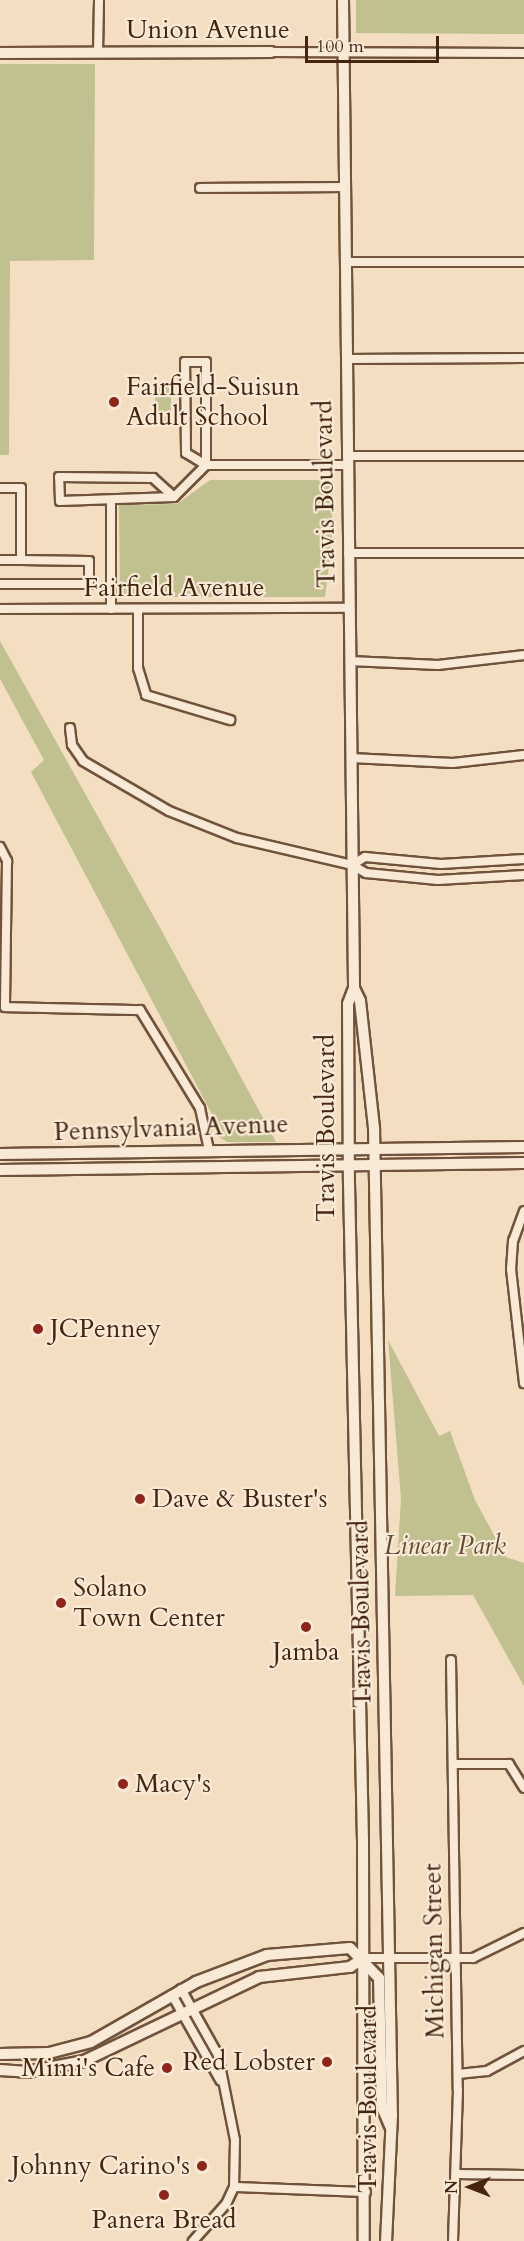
<!DOCTYPE html>
<style>
body{margin:0}
#map{position:relative;width:524px;height:2241px;overflow:hidden;background:#f4dec2;font-family:Cardo,serif}
div>[style]{position:absolute}
[style*='--x']{left:calc(var(--x)*1px);top:calc(var(--y)*1px);width:calc(var(--w)*1px);rotate:calc(var(--a)*1deg)}
.green>*{inset:0;background:#c1c08f}
.roads{filter:drop-shadow(2px 0 #71533c) drop-shadow(-2px 0 #71533c) drop-shadow(0 2px #71533c) drop-shadow(0 -2px #71533c)}
.street>*{height:8px;margin:-4px;padding:0 4px;transform-origin:4px;border-radius:4px;background:#f8ead7}
.secondary>*{height:10px;margin:-5px;padding:0 5px;transform-origin:5px;border-radius:5px;background:#f8ead7}
.dots>*{width:16px;height:16px;translate:-50% -50%;box-sizing:border-box;border:3px solid #f8ead7;border-radius:50%}
span{translate:-50% -50%;white-space:nowrap;text-align:center;line-height:1.15;-webkit-text-stroke:4.5px #f8ead7;paint-order:stroke}
.street-label{font-size:26px;color:#45250f}
.poi-label{font-size:26px;color:#45250f}
.left{translate:0 -50%;text-align:left}
.right{translate:-100% -50%;text-align:right}
.park-label{font-size:26px;color:#644c2f;font-style:italic}
.north{position:absolute;left:440px;top:2157px;width:60px;height:60px;-webkit-text-stroke:4px #f8ead7;paint-order:stroke;rotate:270deg;font-size:16px;font-weight:700;line-height:24px;text-align:center;color:#45250f}
.north::after{content:'';display:block;margin:auto;width:21px;height:27px;background:#45250f;clip-path:polygon(50% 0,100% 100%,50% 72%,0 100%)}
.scale{position:absolute;left:305px;top:36px;width:134px;height:27px;box-sizing:border-box;border:3px solid #45250f;border-top:0;padding-left:8px;font-size:18px;line-height:21px;white-space:nowrap;color:#45250f;-webkit-text-stroke:4px #f8ead7;paint-order:stroke}
</style>
<div id="map">
<div class="green">
<div style="clip-path:polygon(356px 0,524px 0,524px 34px,356px 33px)"></div>
<div style="clip-path:polygon(0 64px,95px 64px,94px 260px,10px 261px,9px 455px,0 455px)"></div>
<div style="clip-path:polygon(153px 382px,171px 382px,171px 423px,158px 423px)"></div>
<div style="clip-path:polygon(210px 480px,327px 480px,332px 486px,332px 542px,325px 597px,120px 597px,119px 505px,177px 504px)"></div>
<div style="clip-path:polygon(0 641px,164px 935px,276px 1142px,227px 1142px,218px 1136px,213px 1116px,31px 772px,44px 760px,0 679px)"></div>
<div style="clip-path:polygon(388px 1340px,439px 1436px,450px 1431px,475px 1500px,506px 1557px,524px 1563px,524px 1686px,473px 1595px,395px 1596px,401px 1499px)"></div>
</div>
<div class="roads">
<div class="street">
<div style="--x:271;--y:52;--w:253;--a:0.2"></div>
<div style="--x:98;--y:53;--w:53;--a:-88.9"></div>
<div style="--x:200;--y:188;--w:144;--a:-0.4"></div>
<div style="--x:345;--y:262;--w:179;--a:0"></div>
<div style="--x:346;--y:359;--w:178;--a:-0.3"></div>
<div style="--x:185;--y:362;--w:21;--a:0"></div>
<div style="--x:206;--y:362;--w:103;--a:90"></div>
<div style="--x:206;--y:465;--w:23;--a:-149"></div>
<div style="--x:186;--y:453;--w:91;--a:-90.6"></div>
<div style="--x:347;--y:456;--w:177;--a:0"></div>
<div style="--x:59;--y:477;--w:94;--a:0.6"></div>
<div style="--x:153;--y:478;--w:28;--a:42"></div>
<div style="--x:174;--y:497;--w:114;--a:178"></div>
<div style="--x:60;--y:501;--w:24;--a:-92"></div>
<div style="--x:0;--y:488;--w:21;--a:0"></div>
<div style="--x:21;--y:488;--w:72;--a:90"></div>
<div style="--x:21;--y:560;--w:21;--a:180"></div>
<div style="--x:174;--y:497;--w:45;--a:-45"></div>
<div style="--x:206;--y:465;--w:141;--a:0"></div>
<div style="--x:111;--y:501;--w:108;--a:90"></div>
<div style="--x:348;--y:553;--w:176;--a:0"></div>
<div style="--x:0;--y:584;--w:89;--a:0"></div>
<div style="--x:89;--y:584;--w:23;--a:-90"></div>
<div style="--x:89;--y:561;--w:68;--a:-179.2"></div>
<div style="--x:0;--y:609;--w:349;--a:-0.2"></div>
<div style="--x:138;--y:609;--w:59;--a:90"></div>
<div style="--x:138;--y:668;--w:28;--a:73"></div>
<div style="--x:146;--y:695;--w:88;--a:16.6"></div>
<div style="--x:350;--y:661;--w:88;--a:2.6"></div>
<div style="--x:438;--y:665;--w:87;--a:-6.6"></div>
<div style="--x:70;--y:728;--w:17;--a:83"></div>
<div style="--x:72;--y:745;--w:19;--a:55"></div>
<div style="--x:83;--y:761;--w:99;--a:30.2"></div>
<div style="--x:169;--y:811;--w:73;--a:21.7"></div>
<div style="--x:237;--y:838;--w:118;--a:13.2"></div>
<div style="--x:352;--y:865;--w:16;--a:30"></div>
<div style="--x:366;--y:873;--w:72;--a:5.6"></div>
<div style="--x:438;--y:880;--w:86;--a:-3.3"></div>
<div style="--x:351;--y:758;--w:102;--a:2.8"></div>
<div style="--x:453;--y:763;--w:71;--a:-6.4"></div>
<div style="--x:0;--y:847;--w:16;--a:63"></div>
<div style="--x:7;--y:861;--w:146;--a:90.8"></div>
<div style="--x:5;--y:1007;--w:135;--a:1.3"></div>
<div style="--x:140;--y:1010;--w:115;--a:58.5"></div>
<div style="--x:200;--y:1108;--w:43;--a:77.9"></div>
<div style="--x:352;--y:865;--w:15;--a:-32"></div>
<div style="--x:365;--y:857;--w:76;--a:5.3"></div>
<div style="--x:441;--y:864;--w:83;--a:-3.4"></div>
<div style="--x:524;--y:1211;--w:32;--a:110"></div>
<div style="--x:513;--y:1241;--w:28;--a:94"></div>
<div style="--x:511;--y:1269;--w:115;--a:83.5"></div>
<div style="--x:451;--y:1660;--w:430;--a:89.1"></div>
<div style="--x:458;--y:2090;--w:151;--a:91.9"></div>
<div style="--x:453;--y:1764;--w:56;--a:0"></div>
<div style="--x:509;--y:1764;--w:28;--a:58"></div>
<div style="--x:364;--y:1958;--w:109;--a:0"></div>
<div style="--x:473;--y:1958;--w:57;--a:-26.1"></div>
<div style="--x:181;--y:1989;--w:76;--a:60.7"></div>
<div style="--x:218;--y:2055;--w:87;--a:78.7"></div>
<div style="--x:235;--y:2140;--w:47;--a:91.2"></div>
<div style="--x:234;--y:2187;--w:19;--a:115"></div>
<div style="--x:226;--y:2204;--w:50;--a:131.7"></div>
<div style="--x:172;--y:1995;--w:98;--a:60.5"></div>
<div style="--x:458;--y:2074;--w:29;--a:-6"></div>
<div style="--x:487;--y:2071;--w:42;--a:-28.4"></div>
<div style="--x:456;--y:2174;--w:68;--a:0.8"></div>
<div style="--x:234;--y:2187;--w:132;--a:2.2"></div>
</div>
<div class="secondary">
<div style="--x:343;--y:0;--w:988;--a:89.36"></div>
<div style="--x:354;--y:988;--w:17;--a:111"></div>
<div style="--x:348;--y:1004;--w:179;--a:89.7"></div>
<div style="--x:349;--y:1183;--w:657;--a:88.78"></div>
<div style="--x:363;--y:1840;--w:401;--a:89.9"></div>
<div style="--x:0;--y:53;--w:271;--a:-0.2"></div>
<div style="--x:354;--y:988;--w:14;--a:65"></div>
<div style="--x:360;--y:1001;--w:128;--a:83.7"></div>
<div style="--x:374;--y:1128;--w:987;--a:88.96"></div>
<div style="--x:392;--y:2115;--w:126;--a:92.7"></div>
<div style="--x:0;--y:1154;--w:524;--a:-0.77"></div>
<div style="--x:0;--y:1170;--w:524;--a:-0.77"></div>
<div style="--x:0;--y:2054;--w:49;--a:-1.2"></div>
<div style="--x:49;--y:2053;--w:43;--a:-14.7"></div>
<div style="--x:91;--y:2042;--w:121;--a:-29.7"></div>
<div style="--x:196;--y:1982;--w:76;--a:-20.8"></div>
<div style="--x:267;--y:1955;--w:83;--a:-4.8"></div>
<div style="--x:350;--y:1948;--w:42;--a:46"></div>
<div style="--x:379;--y:1978;--w:129;--a:88.7"></div>
<div style="--x:382;--y:2107;--w:21;--a:67"></div>
<div style="--x:0;--y:2070;--w:27;--a:4"></div>
<div style="--x:27;--y:2072;--w:58;--a:-10.9"></div>
<div style="--x:84;--y:2061;--w:194;--a:-25.6"></div>
<div style="--x:259;--y:1977;--w:92;--a:-6.3"></div>
<div style="--x:350;--y:1967;--w:17;--a:-33"></div>
</div>
</div>
<div class="dots">
<div style="left:114px;top:402px;background:#8f2418"></div>
<div style="left:38px;top:1329px;background:#8f2418"></div>
<div style="left:140px;top:1499px;background:#8f2418"></div>
<div style="left:61px;top:1603px;background:#8f2418"></div>
<div style="left:306px;top:1627px;background:#8f2418"></div>
<div style="left:123px;top:1784px;background:#8f2418"></div>
<div style="left:327px;top:2062px;background:#8f2418"></div>
<div style="left:167px;top:2068px;background:#8f2418"></div>
<div style="left:202px;top:2166px;background:#8f2418"></div>
<div style="left:164px;top:2195px;background:#8f2418"></div>
</div>
<div class="street-label">
<span style="left:208px;top:30px">Union Avenue</span>
<span style="left:325px;top:494px;rotate:-91deg">Travis Boulevard</span>
<span style="left:174px;top:588px">Fairfield Avenue</span>
<span style="left:171px;top:1128px;rotate:-2deg">Pennsylvania Avenue</span>
<span style="left:326px;top:1128px;rotate:-90deg">Travis Boulevard</span>
<span style="left:361px;top:1614px;rotate:-91deg">Travis Boulevard</span>
<span style="left:434px;top:1951px;rotate:-91deg">Michigan Street</span>
<span style="left:368px;top:2099px;rotate:-90deg">Travis Boulevard</span>
</div>
<div class="poi-label">
<span class="left" style="left:126px;top:402px">Fairfield-Suisun<br>Adult School</span>
<span class="left" style="left:50px;top:1329px">JCPenney</span>
<span class="left" style="left:152px;top:1499px">Dave &amp; Buster's</span>
<span class="left" style="left:73px;top:1603px">Solano<br>Town Center</span>
<span style="left:306px;top:1652px">Jamba</span>
<span class="left" style="left:135px;top:1784px">Macy's</span>
<span class="right" style="left:315px;top:2062px">Red Lobster</span>
<span class="right" style="left:155px;top:2068px">Mimi's Cafe</span>
<span class="right" style="left:190px;top:2166px">Johnny Carino's</span>
<span style="left:164px;top:2220px">Panera Bread</span>
</div>
<div class="park-label">
<span style="left:445px;top:1546px">Linear Park</span>
</div>
<div class="north">N</div>
<div class="scale">100 m</div>
</div>
